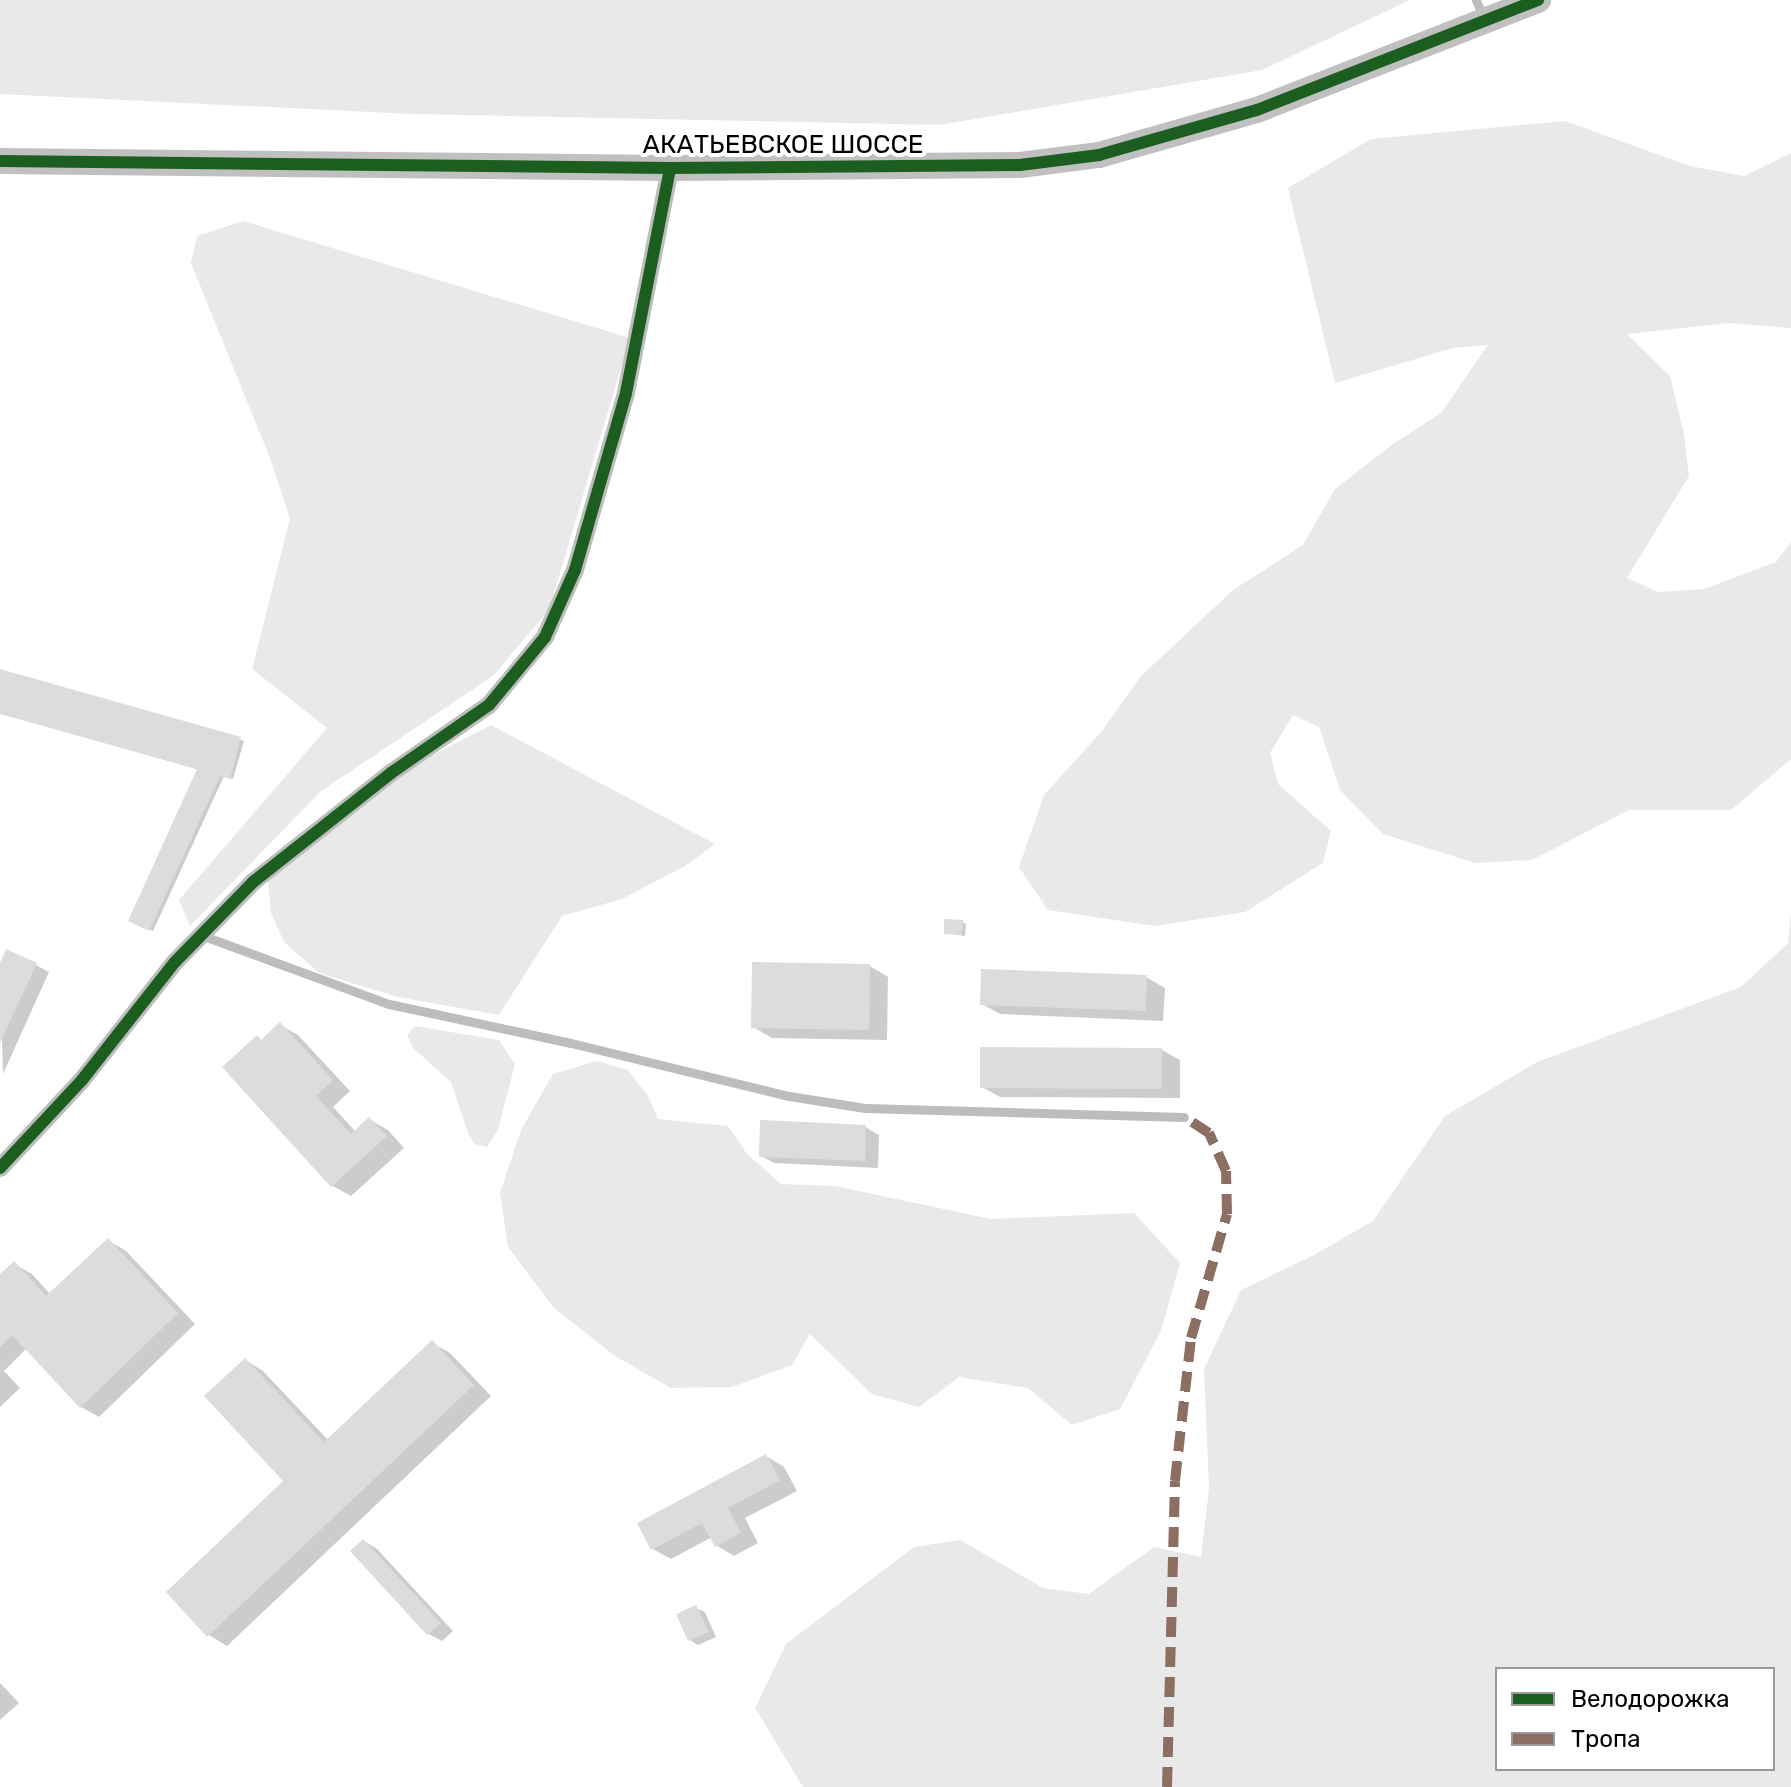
<!DOCTYPE html>
<meta charset="utf-8">
<style>
body{margin:0}
#map{position:relative;width:1791px;height:1787px;overflow:hidden;background:#fff;font-family:Rubik,sans-serif}
div>[style]{position:absolute}
[style*='--x']{left:calc(var(--x)*1px);top:calc(var(--y)*1px);width:calc(var(--w)*1px);rotate:calc(var(--a)*1deg)}
.green>*{inset:0;background:#e9e9e9}
.shadow>*{inset:0;background:#0003}
.building>*{inset:0;background:#dcdcdc}
.lane>*{height:9px;margin:-4.5px;padding:0 4.5px;transform-origin:4.5px;border-radius:4.5px;background:#bdbdbd}
.street>*{height:18px;margin:-9px;padding:0 9px;transform-origin:9px;border-radius:9px;background:#bdbdbd}
.secondary>*{height:26px;margin:-13px;padding:0 13px;transform-origin:13px;border-radius:13px;background:#c0c0c0}
.quiet>*{height:10px;margin-top:-5px;transform-origin:0;background:repeating-linear-gradient(90deg,#8d6e63 0 20px,transparent 0 30px)}
.cycleway>*{height:12px;margin:-6px;padding:0 6px;transform-origin:6px;border-radius:6px;background:#1b5e20}
span{translate:-50% -50%;white-space:nowrap;text-align:center;line-height:1.15;-webkit-text-stroke:8px #fff;paint-order:stroke}
.street-label{font-size:26px;color:#000}
.legend{position:absolute;left:1495px;top:1667px;width:280px;height:104px;box-sizing:border-box;background:#fff;border:2px solid #999;margin:0;padding:10px 14px;list-style:none;font-size:24px;color:#000}
.legend li{display:flex;align-items:center;gap:16px;height:40px}
.legend b{width:40px;border:2px solid #999}
</style>
<div id="map">
<div class="green">
<div style="clip-path:polygon(0 0,1410px 0,1262px 70px,940px 125px,411px 114px,0 94px)"></div>
<div style="clip-path:polygon(1565px 121px,1690px 166px,1744px 176px,1791px 153px,1791px 328px,1729px 323px,1627px 334px,1670px 376px,1684px 434px,1689px 476px,1627px 578px,1658px 592px,1704px 589px,1776px 562px,1791px 542px,1791px 759px,1731px 810px,1629px 810px,1532px 860px,1475px 863px,1383px 834px,1340px 790px,1319px 727px,1293px 715px,1270px 753px,1278px 784px,1331px 831px,1323px 863px,1245px 912px,1155px 926px,1048px 910px,1019px 867px,1044px 795px,1102px 731px,1141px 676px,1233px 590px,1303px 545px,1335px 489px,1393px 444px,1441px 413px,1488px 345px,1453px 348px,1335px 383px,1288px 188px,1371px 139px)"></div>
<div style="clip-path:polygon(243px 221px,630px 338px,549px 610px,493px 676px,321px 791px,190px 926px,179px 900px,327px 728px,252px 669px,290px 518px,270px 458px,191px 263px,197px 236px)"></div>
<div style="clip-path:polygon(491px 725px,715px 844px,685px 866px,622px 899px,562px 916px,499px 1015px,398px 997px,319px 973px,284px 942px,271px 913px,268px 882px,295px 855px,425px 759px)"></div>
<div style="clip-path:polygon(evenodd,1791px 911px,1791px 1787px,803px 1787px,755px 1708px,786px 1644px,914px 1547px,960px 1540px,1043px 1588px,1089px 1594px,1154px 1547px,1201px 1557px,1209px 1489px,1204px 1369px,1241px 1290px,1314px 1255px,1373px 1221px,1445px 1116px,1537px 1062px,1741px 987px,1788px 943px,1791px 911px,1497px 1669px,1773px 1669px,1773px 1769px,1497px 1769px,1497px 1669px)"></div>
<div style="clip-path:polygon(415px 1026px,499px 1040px,515px 1064px,498px 1130px,487px 1147px,474px 1144px,468px 1133px,451px 1082px,413px 1048px,407px 1035px)"></div>
<div style="clip-path:polygon(597px 1061px,628px 1070px,648px 1096px,658px 1119px,728px 1126px,747px 1154px,781px 1184px,835px 1186px,991px 1219px,1134px 1213px,1180px 1263px,1161px 1331px,1120px 1409px,1072px 1425px,1028px 1388px,959px 1377px,919px 1407px,872px 1394px,810px 1334px,792px 1365px,732px 1387px,671px 1388px,615px 1356px,554px 1308px,508px 1247px,500px 1193px,521px 1130px,553px 1074px)"></div>
</div>
<div class="shadow">
<div style="clip-path:polygon(0 671px,244px 741px,233px 779px,224px 776px,153px 931px,131px 920px,200px 770px,0 713px)"></div>
<div style="clip-path:polygon(962px 922px,966px 924px,965px 936px,946px 933px)"></div>
<div style="clip-path:polygon(36px 965px,49px 972px,3px 1074px,0 968px)"></div>
<div style="clip-path:polygon(870px 966px,888px 977px,887px 1040px,772px 1038px,753px 1027px)"></div>
<div style="clip-path:polygon(1146px 977px,1165px 988px,1163px 1021px,1000px 1014px,982px 1004px)"></div>
<div style="clip-path:polygon(280px 1025px,298px 1035px,350px 1091px,333px 1107px,356px 1132px,370px 1120px,388px 1130px,404px 1148px,351px 1196px,333px 1186px,225px 1067px,257px 1037px,263px 1041px)"></div>
<div style="clip-path:polygon(1162px 1050px,1180px 1060px,1180px 1098px,1000px 1097px,982px 1087px)"></div>
<div style="clip-path:polygon(865px 1127px,879px 1135px,878px 1168px,774px 1163px,761px 1156px)"></div>
<div style="clip-path:polygon(109px 1241px,126px 1251px,195px 1324px,99px 1417px,81px 1407px,27px 1348px,4px 1371px,20px 1388px,0 1407px,0 1277px,14px 1264px,32px 1274px,51px 1295px)"></div>
<div style="clip-path:polygon(432px 1343px,450px 1353px,491px 1396px,227px 1646px,209px 1635px,286px 1481px,245px 1360px,263px 1371px,329px 1441px)"></div>
<div style="clip-path:polygon(766px 1456px,784px 1467px,797px 1491px,745px 1518px,758px 1543px,734px 1556px,716px 1545px,712px 1537px,671px 1559px,653px 1549px)"></div>
<div style="clip-path:polygon(364px 1541px,377px 1549px,453px 1631px,442px 1641px,429px 1634px)"></div>
<div style="clip-path:polygon(696px 1608px,705px 1612px,716px 1637px,698px 1645px,690px 1640px)"></div>
<div style="clip-path:polygon(0 1683px,19px 1703px,0 1720px)"></div>
</div>
<div class="building">
<div style="clip-path:polygon(0 669px,241px 737px,230px 779px,220px 776px,149px 931px,128px 921px,197px 769px,0 714px)"></div>
<div style="clip-path:polygon(944px 919px,963px 920px,962px 935px,944px 934px)"></div>
<div style="clip-path:polygon(6px 949px,37px 963px,0 1043px,0 963px)"></div>
<div style="clip-path:polygon(752px 962px,870px 964px,869px 1030px,751px 1028px)"></div>
<div style="clip-path:polygon(981px 969px,1147px 975px,1146px 1011px,980px 1005px)"></div>
<div style="clip-path:polygon(280px 1022px,333px 1080px,316px 1096px,351px 1134px,369px 1117px,387px 1136px,331px 1187px,222px 1067px,257px 1035px,261px 1040px)"></div>
<div style="clip-path:polygon(980px 1047px,1162px 1048px,1162px 1089px,980px 1088px)"></div>
<div style="clip-path:polygon(760px 1120px,866px 1125px,865px 1161px,759px 1157px)"></div>
<div style="clip-path:polygon(108px 1238px,178px 1313px,80px 1408px,12px 1335px,0 1347px,0 1274px,14px 1261px,46px 1296px)"></div>
<div style="clip-path:polygon(432px 1340px,474px 1385px,207px 1637px,166px 1592px,283px 1481px,204px 1396px,245px 1358px,324px 1442px)"></div>
<div style="clip-path:polygon(766px 1454px,780px 1480px,728px 1508px,741px 1533px,715px 1547px,702px 1523px,651px 1550px,637px 1523px)"></div>
<div style="clip-path:polygon(363px 1539px,441px 1623px,427px 1635px,350px 1551px)"></div>
<div style="clip-path:polygon(696px 1605px,709px 1632px,688px 1641px,676px 1614px)"></div>
</div>
<div class="lane">
<div style="--x:1476;--y:0;--w:21;--a:67"></div>
<div style="--x:201;--y:935;--w:200;--a:20.2"></div>
<div style="--x:389;--y:1004;--w:186;--a:12.1"></div>
<div style="--x:571;--y:1043;--w:224;--a:13.7"></div>
<div style="--x:789;--y:1096;--w:77;--a:9"></div>
<div style="--x:865;--y:1108;--w:319;--a:1.6"></div>
</div>
<div class="street">
<div style="--x:0;--y:1168;--w:120;--a:-47"></div>
<div style="--x:82;--y:1080;--w:150;--a:-51.8"></div>
<div style="--x:175;--y:962;--w:112;--a:-45.7"></div>
<div style="--x:253;--y:882;--w:176;--a:-38.3"></div>
<div style="--x:391;--y:773;--w:119;--a:-34.8"></div>
<div style="--x:489;--y:705;--w:88;--a:-50.5"></div>
<div style="--x:545;--y:637;--w:73;--a:-65.9"></div>
<div style="--x:575;--y:570;--w:184;--a:-73.9"></div>
<div style="--x:626;--y:393;--w:229;--a:-78.9"></div>
</div>
<div class="secondary">
<div style="--x:0;--y:161;--w:670;--a:0.6"></div>
<div style="--x:670;--y:168;--w:350;--a:-0.5"></div>
<div style="--x:1020;--y:165;--w:80;--a:-7.2"></div>
<div style="--x:1099;--y:155;--w:164;--a:-15.9"></div>
<div style="--x:1257;--y:110;--w:302;--a:-21.4"></div>
</div>
<div class="quiet">
<div style="--x:1167;--y:1787;--w:306;--a:-88.5"></div>
<div style="--x:1175;--y:1481;--w:144;--a:-83.6"></div>
<div style="--x:1191;--y:1338;--w:129;--a:-73.8"></div>
<div style="--x:1227;--y:1214;--w:43;--a:-91.3"></div>
<div style="--x:1226;--y:1171;--w:42;--a:-114.1"></div>
<div style="--x:1209;--y:1133;--w:30;--a:-147"></div>
</div>
<div class="cycleway">
<div style="--x:0;--y:161;--w:670;--a:0.6"></div>
<div style="--x:670;--y:168;--w:350;--a:-0.5"></div>
<div style="--x:1020;--y:165;--w:80;--a:-7.2"></div>
<div style="--x:1099;--y:155;--w:164;--a:-15.9"></div>
<div style="--x:1257;--y:110;--w:302;--a:-21.4"></div>
<div style="--x:0;--y:1168;--w:120;--a:-47"></div>
<div style="--x:82;--y:1080;--w:150;--a:-51.8"></div>
<div style="--x:175;--y:962;--w:112;--a:-45.7"></div>
<div style="--x:253;--y:882;--w:176;--a:-38.3"></div>
<div style="--x:391;--y:773;--w:119;--a:-34.8"></div>
<div style="--x:489;--y:705;--w:88;--a:-50.5"></div>
<div style="--x:545;--y:637;--w:73;--a:-65.9"></div>
<div style="--x:575;--y:570;--w:184;--a:-73.9"></div>
<div style="--x:626;--y:393;--w:229;--a:-78.9"></div>
</div>
<div class="street-label">
<span style="left:783px;top:145px">АКАТЬЕВСКОЕ ШОССЕ</span>
</div>
<ul class="legend">
<li><b style="height:10px;background:#1b5e20"></b>Велодорожка</li>
<li><b style="height:10px;background:#8d6e63"></b>Тропа</li>
</ul>
</div>
